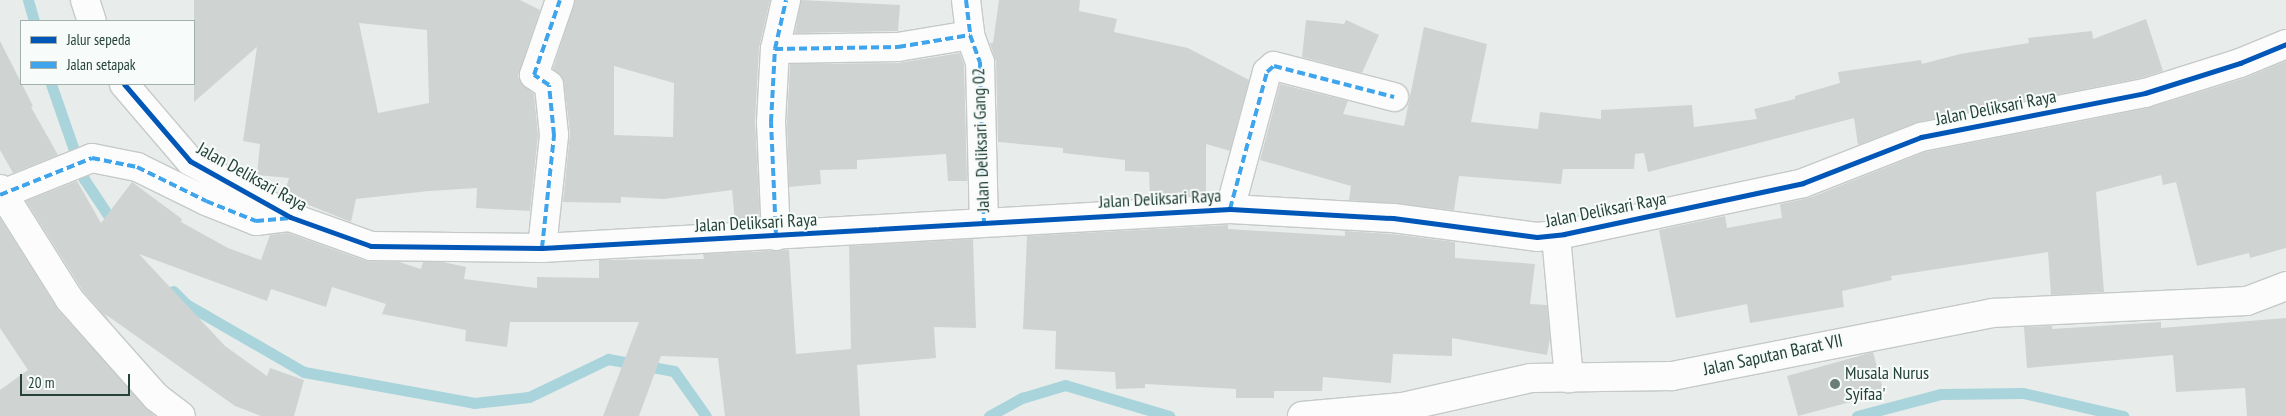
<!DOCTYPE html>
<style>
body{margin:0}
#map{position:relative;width:2286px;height:416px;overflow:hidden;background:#e8edeb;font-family:"PT Sans Narrow",sans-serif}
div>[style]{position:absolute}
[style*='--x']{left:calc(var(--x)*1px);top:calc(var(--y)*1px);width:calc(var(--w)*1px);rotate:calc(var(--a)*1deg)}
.stream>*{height:11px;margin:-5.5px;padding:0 5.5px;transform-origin:5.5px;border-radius:5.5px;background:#a9d4db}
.building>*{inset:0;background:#cfd4d2}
.roads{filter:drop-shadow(1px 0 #c5cac8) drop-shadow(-1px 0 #c5cac8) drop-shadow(0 1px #c5cac8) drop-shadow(0 -1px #c5cac8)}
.minor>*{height:28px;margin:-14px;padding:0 14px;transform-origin:14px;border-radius:14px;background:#fcfcfc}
.quiet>*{height:4px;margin-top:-2px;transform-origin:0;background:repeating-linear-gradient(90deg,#3ea4ec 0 8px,transparent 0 12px)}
.cycleway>*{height:5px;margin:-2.5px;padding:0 2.5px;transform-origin:2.5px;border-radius:2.5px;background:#0057b8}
.dots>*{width:14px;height:14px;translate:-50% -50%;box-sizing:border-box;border:2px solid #f7fbf9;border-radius:50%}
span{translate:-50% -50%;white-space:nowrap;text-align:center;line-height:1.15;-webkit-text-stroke:4px #f7fbf9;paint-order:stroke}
.street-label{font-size:18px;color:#24423a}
.poi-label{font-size:18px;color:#24423a}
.left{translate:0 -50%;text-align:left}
.legend{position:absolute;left:20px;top:20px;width:175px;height:65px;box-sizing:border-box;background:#f7fbf9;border:1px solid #a3b1ad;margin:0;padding:6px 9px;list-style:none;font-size:15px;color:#24423a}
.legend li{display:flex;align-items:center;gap:10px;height:25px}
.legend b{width:25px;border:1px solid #a3b1ad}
.scale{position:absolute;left:20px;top:374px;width:110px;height:22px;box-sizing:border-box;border:2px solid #24423a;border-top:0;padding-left:6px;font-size:15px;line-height:18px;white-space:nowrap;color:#24423a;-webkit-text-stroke:4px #f7fbf9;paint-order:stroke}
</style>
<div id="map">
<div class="stream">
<div style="--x:28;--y:0;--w:22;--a:74"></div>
<div style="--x:51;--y:84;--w:101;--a:70.8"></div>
<div style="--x:84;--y:179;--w:58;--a:56.3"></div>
<div style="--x:173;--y:291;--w:18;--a:45"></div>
<div style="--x:186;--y:304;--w:136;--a:30"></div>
<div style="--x:304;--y:372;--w:173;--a:10.3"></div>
<div style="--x:474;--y:403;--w:55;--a:-6.2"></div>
<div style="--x:529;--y:397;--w:88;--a:-25.7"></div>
<div style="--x:608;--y:359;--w:67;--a:10.3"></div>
<div style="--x:674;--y:371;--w:55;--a:54.6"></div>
<div style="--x:989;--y:416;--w:38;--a:-29"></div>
<div style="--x:1022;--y:398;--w:45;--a:-16.8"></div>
<div style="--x:1065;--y:385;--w:109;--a:16.6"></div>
<div style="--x:1857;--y:416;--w:87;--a:-14.7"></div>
<div style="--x:1941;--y:394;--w:82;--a:-0.7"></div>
<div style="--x:2023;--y:393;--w:103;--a:13"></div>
</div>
<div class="building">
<div style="clip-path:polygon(evenodd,194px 0,520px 0,540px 10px,518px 76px,521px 83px,534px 94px,538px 135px,530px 211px,476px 208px,477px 188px,429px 191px,356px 199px,351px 222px,284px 195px,289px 178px,257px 175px,260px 144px,243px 141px,257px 47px,194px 102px,194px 0,359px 23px,427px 30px,429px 103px,378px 113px,359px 23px)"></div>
<div style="clip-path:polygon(evenodd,575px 0,770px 0,759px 48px,755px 121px,760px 220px,735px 221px,732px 190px,664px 199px,621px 197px,621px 203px,563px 202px,570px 133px,564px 83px,553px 69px,575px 0,614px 66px,674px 83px,673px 137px,614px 135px,614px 66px)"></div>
<div style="clip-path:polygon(801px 0,900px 5px,898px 31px,795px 33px)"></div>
<div style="clip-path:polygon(999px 0,1080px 0,1079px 11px,1117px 19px,1114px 32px,1188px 48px,1249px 80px,1230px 151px,1206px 144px,1206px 195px,1150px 198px,1149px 172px,1125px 171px,1125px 160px,1063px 153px,1063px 148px,998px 142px,996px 62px,990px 43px,993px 43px)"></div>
<div style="clip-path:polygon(2146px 19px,2163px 71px,2141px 78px,1918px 122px,1858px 145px,1854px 118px,1648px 172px,1644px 153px,1635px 154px,1634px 169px,1563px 169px,1561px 184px,1459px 176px,1454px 210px,1349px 200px,1351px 186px,1260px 160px,1280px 84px,1348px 101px,1343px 114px,1404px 126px,1424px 27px,1487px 44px,1471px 122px,1538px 129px,1540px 112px,1601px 119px,1601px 110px,1692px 105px,1694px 127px,1757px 119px,1754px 109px,1795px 99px,1795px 96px,1840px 83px,1838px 72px,1921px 60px,1922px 64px,1960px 54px,2029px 43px,2028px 38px,2092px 31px,2093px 39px)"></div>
<div style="clip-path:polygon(1306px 20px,1344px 24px,1346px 20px,1379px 35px,1362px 73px,1302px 57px)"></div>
<div style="clip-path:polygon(0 41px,33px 106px,31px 107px,58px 155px,13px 173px,0 150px)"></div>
<div style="clip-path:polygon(960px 53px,964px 65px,967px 181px,948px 181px,946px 154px,857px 160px,857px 169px,820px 170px,821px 184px,789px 187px,787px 122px,790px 64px,898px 63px)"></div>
<div style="clip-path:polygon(2286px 61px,2286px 248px,2250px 258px,2249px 253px,2197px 266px,2176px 182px,2163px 185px,2161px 175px,2096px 192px,2104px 292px,2051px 295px,2048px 252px,1891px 276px,1892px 280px,1842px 291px,1844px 307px,1750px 323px,1747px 304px,1676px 318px,1659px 230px,1725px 216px,1727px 228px,1782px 218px,1780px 204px,1809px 198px,1925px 152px,2148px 108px,2245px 78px)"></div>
<div style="clip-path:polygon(77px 181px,101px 223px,132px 182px,182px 219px,181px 222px,228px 248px,261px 260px,270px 235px,288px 233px,366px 261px,399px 262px,421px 269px,423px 262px,443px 262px,466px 267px,464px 279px,537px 288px,537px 277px,599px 278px,599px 260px,704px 259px,703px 254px,789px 250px,796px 354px,851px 349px,849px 246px,973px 239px,976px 328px,934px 327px,936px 358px,857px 365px,860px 416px,725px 416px,718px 358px,661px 356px,639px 416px,603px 416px,639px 322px,510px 322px,507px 347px,465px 341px,466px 330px,382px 314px,386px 304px,332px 287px,326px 307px,271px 289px,267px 301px,139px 254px,225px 346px,267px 376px,270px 368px,304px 380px,294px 416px,261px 416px,235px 406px,105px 314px,111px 323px,83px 291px,26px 201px)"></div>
<div style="clip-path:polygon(0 218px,58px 310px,155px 416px,0 416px,0 390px,28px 370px,0 328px)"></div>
<div style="clip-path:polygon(1228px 225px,1228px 229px,1345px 236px,1345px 231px,1392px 234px,1455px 242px,1455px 258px,1535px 264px,1530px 304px,1547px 305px,1550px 338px,1547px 355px,1452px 338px,1452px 356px,1393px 354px,1391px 383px,1323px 377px,1322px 391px,1274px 391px,1274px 398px,1236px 398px,1236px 389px,1145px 384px,1145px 388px,1116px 389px,1115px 372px,1055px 369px,1056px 331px,1023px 329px,1027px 236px)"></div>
<div style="clip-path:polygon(2286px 318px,2286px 416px,2247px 416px,2245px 388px,2176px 392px,2173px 355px,2027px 368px,2024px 327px,2052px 326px,2052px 329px,2161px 322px,2161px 328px)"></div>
<div style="clip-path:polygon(1873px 352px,1884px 393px,1798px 416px,1787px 376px)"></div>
</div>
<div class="roads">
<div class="minor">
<div style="--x:85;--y:0;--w:22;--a:72"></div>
<div style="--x:966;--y:0;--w:35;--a:83"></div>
<div style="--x:970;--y:35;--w:29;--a:70"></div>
<div style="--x:980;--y:62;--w:159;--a:88.6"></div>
<div style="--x:775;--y:49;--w:123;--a:-0.9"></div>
<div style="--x:898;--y:47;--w:73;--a:-9.5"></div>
<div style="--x:124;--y:84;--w:101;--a:49.4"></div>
<div style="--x:190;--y:161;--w:115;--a:29.2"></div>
<div style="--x:290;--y:217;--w:86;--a:19.7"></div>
<div style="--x:371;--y:246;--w:171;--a:0.7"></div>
<div style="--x:542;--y:248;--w:689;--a:-3.24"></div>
<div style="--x:1230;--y:209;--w:163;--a:3.2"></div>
<div style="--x:1393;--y:218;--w:145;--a:7.5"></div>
<div style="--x:1537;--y:237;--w:27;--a:-6"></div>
<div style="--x:1564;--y:234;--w:244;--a:-12"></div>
<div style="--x:1803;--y:183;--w:127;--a:-21.3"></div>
<div style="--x:1921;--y:137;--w:228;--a:-11.1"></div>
<div style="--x:2145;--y:93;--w:100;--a:-17.5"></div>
<div style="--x:2240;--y:63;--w:50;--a:-22.4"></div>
<div style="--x:0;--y:189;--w:131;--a:57.8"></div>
<div style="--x:70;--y:300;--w:130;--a:48.4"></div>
<div style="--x:156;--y:397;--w:31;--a:37"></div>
<div style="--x:0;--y:195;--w:99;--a:-21.9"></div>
<div style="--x:92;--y:158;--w:46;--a:11.3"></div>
<div style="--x:137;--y:167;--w:77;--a:26.2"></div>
<div style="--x:206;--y:201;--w:54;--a:21.8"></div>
<div style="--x:256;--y:221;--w:34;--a:-7"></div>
<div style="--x:1230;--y:209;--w:142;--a:-74.9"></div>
<div style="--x:1267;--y:72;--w:9;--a:-41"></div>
<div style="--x:1274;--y:66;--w:124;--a:14.5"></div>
<div style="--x:776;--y:236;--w:114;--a:-92.5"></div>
<div style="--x:771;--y:122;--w:73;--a:-86.9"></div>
<div style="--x:775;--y:49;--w:50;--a:-77.3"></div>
<div style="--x:1556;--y:236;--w:143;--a:84.8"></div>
<div style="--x:542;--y:248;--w:114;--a:-83.9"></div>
<div style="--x:554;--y:135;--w:50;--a:-95.7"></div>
<div style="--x:549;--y:85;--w:18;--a:-146"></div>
<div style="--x:534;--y:75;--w:79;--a:-70.9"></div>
<div style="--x:1302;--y:416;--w:101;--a:-5.1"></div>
<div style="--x:1403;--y:407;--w:131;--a:-12.8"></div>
<div style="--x:1531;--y:378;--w:141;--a:-0.8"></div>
<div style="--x:1672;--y:376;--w:326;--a:-11.1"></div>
<div style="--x:1992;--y:313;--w:255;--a:-2.7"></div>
<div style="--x:2247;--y:301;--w:42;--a:-21"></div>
</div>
</div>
<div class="quiet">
<div style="--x:966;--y:0;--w:35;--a:83"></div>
<div style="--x:970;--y:35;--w:29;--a:70"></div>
<div style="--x:980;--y:62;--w:159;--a:88.6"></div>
<div style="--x:775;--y:49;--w:123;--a:-0.9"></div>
<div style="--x:898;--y:47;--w:73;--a:-9.5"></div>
<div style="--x:0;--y:195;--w:99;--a:-21.9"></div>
<div style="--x:92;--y:158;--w:46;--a:11.3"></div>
<div style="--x:137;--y:167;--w:77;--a:26.2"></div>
<div style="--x:206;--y:201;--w:54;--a:21.8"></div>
<div style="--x:256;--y:221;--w:32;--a:-5"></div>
<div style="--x:1230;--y:209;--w:142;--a:-74.9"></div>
<div style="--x:1267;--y:72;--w:9;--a:-41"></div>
<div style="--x:1274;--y:66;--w:124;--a:14.5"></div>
<div style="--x:776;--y:236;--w:114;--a:-92.5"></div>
<div style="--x:771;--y:122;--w:73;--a:-86.9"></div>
<div style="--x:775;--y:49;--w:50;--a:-77.3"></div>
<div style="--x:542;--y:248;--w:114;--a:-83.9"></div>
<div style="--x:554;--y:135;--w:50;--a:-95.7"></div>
<div style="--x:549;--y:85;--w:18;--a:-146"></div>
<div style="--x:534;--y:75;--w:79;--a:-70.9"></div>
</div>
<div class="cycleway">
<div style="--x:124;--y:84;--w:101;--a:49.4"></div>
<div style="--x:190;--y:161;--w:115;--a:29.2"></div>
<div style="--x:290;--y:217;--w:86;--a:19.7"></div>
<div style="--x:371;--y:246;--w:171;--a:0.7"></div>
<div style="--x:542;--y:248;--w:689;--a:-3.24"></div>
<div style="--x:1230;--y:209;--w:163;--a:3.2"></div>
<div style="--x:1393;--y:218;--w:145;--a:7.5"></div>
<div style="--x:1537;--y:237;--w:27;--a:-6"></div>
<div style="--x:1564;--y:234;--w:244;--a:-12"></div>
<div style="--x:1803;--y:183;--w:127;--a:-21.3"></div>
<div style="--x:1921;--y:137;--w:228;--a:-11.1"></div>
<div style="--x:2145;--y:93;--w:100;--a:-17.5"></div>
<div style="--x:2240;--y:63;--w:50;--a:-22.4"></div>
</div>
<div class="dots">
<div style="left:1835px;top:384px;background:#697e78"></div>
</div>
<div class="street-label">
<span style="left:1996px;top:108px;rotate:-11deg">Jalan Deliksari Raya</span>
<span style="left:981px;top:140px;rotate:-92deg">Jalan Deliksari Gang 02</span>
<span style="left:252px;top:177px;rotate:29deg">Jalan Deliksari Raya</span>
<span style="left:1160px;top:199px;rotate:-3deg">Jalan Deliksari Raya</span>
<span style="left:1606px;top:210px;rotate:-11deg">Jalan Deliksari Raya</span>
<span style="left:756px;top:223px;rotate:-3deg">Jalan Deliksari Raya</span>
<span style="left:1773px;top:355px;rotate:-12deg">Jalan Saputan Barat VII</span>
</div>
<div class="poi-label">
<span class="left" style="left:1845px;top:384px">Musala Nurus<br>Syifaa'</span>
</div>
<ul class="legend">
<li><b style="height:6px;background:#0057b8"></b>Jalur sepeda</li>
<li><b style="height:6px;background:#3ea4ec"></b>Jalan setapak</li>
</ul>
<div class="scale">20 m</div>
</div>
